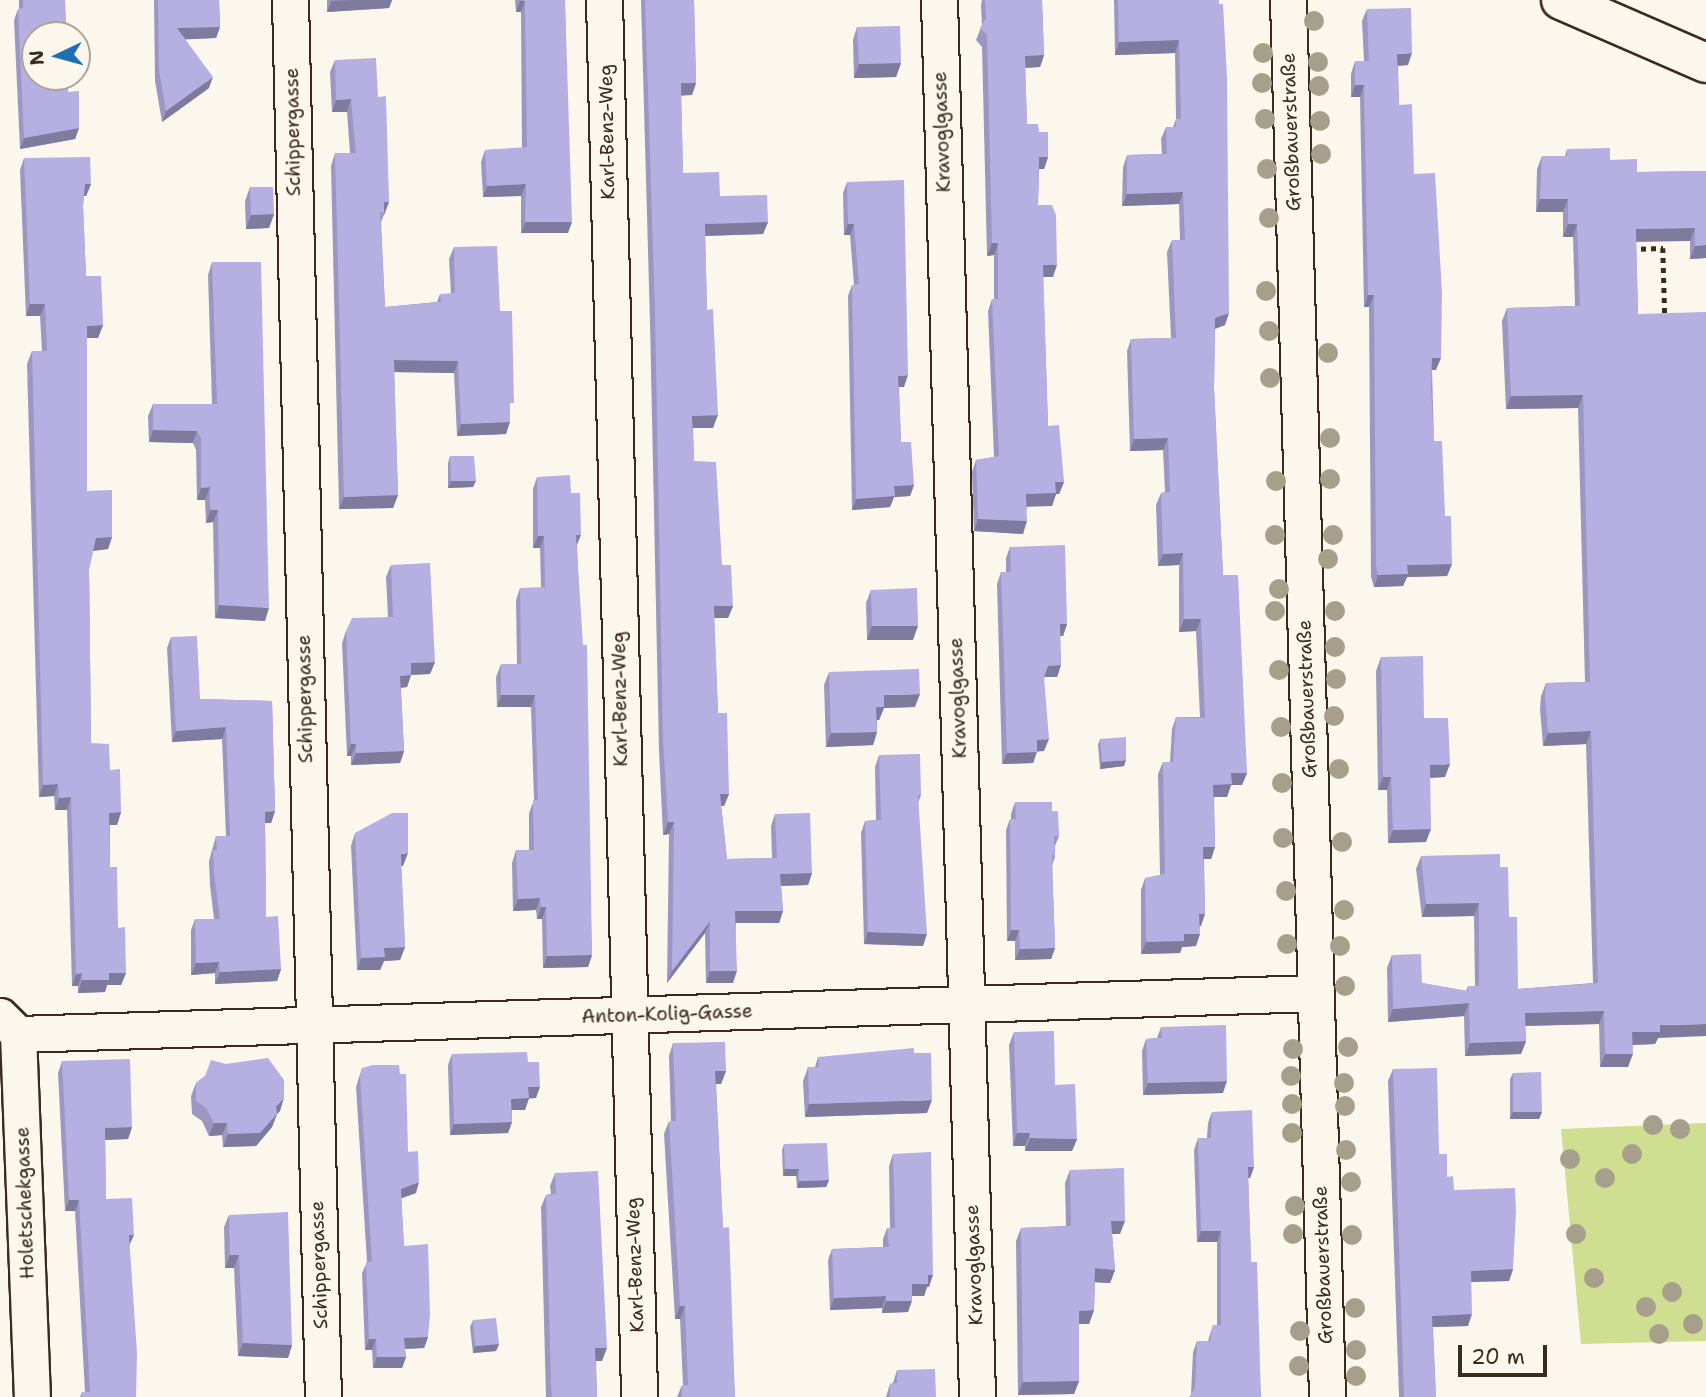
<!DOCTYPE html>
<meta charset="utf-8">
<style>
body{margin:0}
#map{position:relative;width:1706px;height:1397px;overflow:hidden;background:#fbf7ec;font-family:"Shantell Sans",sans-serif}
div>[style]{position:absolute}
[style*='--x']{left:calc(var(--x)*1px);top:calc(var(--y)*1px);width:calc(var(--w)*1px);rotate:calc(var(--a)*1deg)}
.green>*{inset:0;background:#cfde91}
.path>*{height:4.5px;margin-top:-2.25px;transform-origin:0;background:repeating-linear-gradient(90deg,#3b2a1e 0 5px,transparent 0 10px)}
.roads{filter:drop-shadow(2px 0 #3b2a1e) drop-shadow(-2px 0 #3b2a1e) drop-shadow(0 2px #3b2a1e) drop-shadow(0 -2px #3b2a1e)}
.street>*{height:35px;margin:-17.5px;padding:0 17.5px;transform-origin:17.5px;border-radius:17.5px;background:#fbf7ec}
.secondary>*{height:38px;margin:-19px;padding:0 19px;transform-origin:19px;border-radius:19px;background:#fbf7ec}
.trees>*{width:20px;height:20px;margin:-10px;border-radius:50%;background:#a69f8b}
.wall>*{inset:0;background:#9c97c2}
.shaded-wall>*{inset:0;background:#7f7b9e}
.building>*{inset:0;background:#b5b0e1}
span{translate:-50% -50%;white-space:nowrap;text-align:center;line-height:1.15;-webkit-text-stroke:5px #fbf7ec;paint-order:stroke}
.street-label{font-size:19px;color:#3b2a1e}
.north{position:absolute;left:21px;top:21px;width:70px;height:70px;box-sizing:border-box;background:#fbf7ec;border:2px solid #aea59a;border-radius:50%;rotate:265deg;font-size:19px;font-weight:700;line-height:28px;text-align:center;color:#3b2a1e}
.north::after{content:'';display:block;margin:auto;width:24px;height:32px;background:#1f6fb2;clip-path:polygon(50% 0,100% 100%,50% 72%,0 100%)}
.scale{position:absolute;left:1458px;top:1345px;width:89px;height:32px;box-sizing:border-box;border:4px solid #3b2a1e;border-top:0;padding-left:9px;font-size:21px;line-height:24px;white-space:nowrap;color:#3b2a1e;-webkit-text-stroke:5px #fbf7ec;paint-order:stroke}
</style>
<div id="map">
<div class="green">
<div style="clip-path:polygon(1706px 1123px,1706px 1341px,1581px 1344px,1561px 1129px)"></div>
</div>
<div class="path">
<div style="--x:1631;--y:249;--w:32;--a:-2"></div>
<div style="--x:1663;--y:248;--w:70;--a:88.4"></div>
</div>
<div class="roads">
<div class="street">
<div style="--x:290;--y:0;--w:1397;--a:88.65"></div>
<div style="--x:604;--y:0;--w:1397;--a:88.56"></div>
<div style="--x:939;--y:0;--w:1398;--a:88.44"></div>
<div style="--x:1288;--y:0;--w:1398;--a:88.4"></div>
<div style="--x:0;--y:1016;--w:25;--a:45"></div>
<div style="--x:18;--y:1034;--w:363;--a:87.8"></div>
<div style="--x:18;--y:1034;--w:1298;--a:-1.81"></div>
</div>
<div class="secondary">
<div style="--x:1561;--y:0;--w:158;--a:23.5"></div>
</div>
</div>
<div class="trees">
<div style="left:1314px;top:21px"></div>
<div style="left:1263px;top:53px"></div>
<div style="left:1318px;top:62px"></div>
<div style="left:1262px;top:83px"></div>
<div style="left:1319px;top:86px"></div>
<div style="left:1265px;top:119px"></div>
<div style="left:1320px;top:121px"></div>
<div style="left:1321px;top:154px"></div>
<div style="left:1267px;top:169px"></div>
<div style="left:1269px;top:218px"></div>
<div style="left:1266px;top:291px"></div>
<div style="left:1269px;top:331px"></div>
<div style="left:1328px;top:353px"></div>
<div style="left:1270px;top:378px"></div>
<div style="left:1330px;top:438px"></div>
<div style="left:1330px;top:479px"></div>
<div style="left:1276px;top:481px"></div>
<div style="left:1275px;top:535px"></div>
<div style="left:1333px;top:535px"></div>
<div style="left:1328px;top:559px"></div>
<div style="left:1279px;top:589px"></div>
<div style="left:1275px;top:611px"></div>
<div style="left:1335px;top:611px"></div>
<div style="left:1335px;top:647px"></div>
<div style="left:1279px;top:670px"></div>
<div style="left:1336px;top:679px"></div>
<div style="left:1334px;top:716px"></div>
<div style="left:1281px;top:727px"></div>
<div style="left:1339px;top:769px"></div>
<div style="left:1282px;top:783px"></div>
<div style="left:1283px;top:838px"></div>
<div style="left:1342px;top:842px"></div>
<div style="left:1286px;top:891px"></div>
<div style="left:1344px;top:910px"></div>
<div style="left:1287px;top:944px"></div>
<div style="left:1340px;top:946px"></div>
<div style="left:1345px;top:986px"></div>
<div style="left:1348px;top:1047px"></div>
<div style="left:1293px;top:1049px"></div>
<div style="left:1291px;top:1076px"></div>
<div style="left:1344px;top:1083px"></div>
<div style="left:1292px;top:1104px"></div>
<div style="left:1345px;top:1106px"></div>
<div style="left:1653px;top:1125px"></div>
<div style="left:1680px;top:1129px"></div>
<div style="left:1292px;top:1133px"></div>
<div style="left:1346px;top:1150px"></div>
<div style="left:1632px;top:1154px"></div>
<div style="left:1570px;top:1159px"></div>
<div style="left:1605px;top:1178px"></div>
<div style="left:1351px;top:1182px"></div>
<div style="left:1295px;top:1206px"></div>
<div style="left:1293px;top:1234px"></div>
<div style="left:1576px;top:1234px"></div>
<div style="left:1352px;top:1235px"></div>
<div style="left:1594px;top:1278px"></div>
<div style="left:1672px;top:1292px"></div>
<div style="left:1646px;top:1307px"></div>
<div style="left:1355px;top:1308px"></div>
<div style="left:1693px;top:1324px"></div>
<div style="left:1300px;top:1331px"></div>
<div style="left:1659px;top:1334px"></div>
<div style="left:1356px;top:1350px"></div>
<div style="left:1299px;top:1366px"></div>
<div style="left:1356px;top:1376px"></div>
</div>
<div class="wall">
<div style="clip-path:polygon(19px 0,65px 0,68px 92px,79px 128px,75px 139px,20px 149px,14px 20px,18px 9px,19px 9px)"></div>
<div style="clip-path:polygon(154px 0,219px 0,220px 27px,216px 38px,185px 39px,209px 88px,162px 122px,155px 81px)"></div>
<div style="clip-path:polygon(327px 0,392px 0,389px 8px,327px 12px)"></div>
<div style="clip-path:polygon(515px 0,565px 0,568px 233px,521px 233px,521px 196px,483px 197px,481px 162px,485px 150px,522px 148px,521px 12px,516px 12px)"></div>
<div style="clip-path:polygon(641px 0,694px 0,696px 83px,692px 95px,681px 95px,683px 173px,720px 196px,768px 222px,763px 234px,705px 236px,707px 310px,713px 428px,693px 428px,694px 461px,733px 606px,728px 618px,714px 618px,718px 713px,729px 794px,724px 806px,721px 806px,727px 859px,772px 858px,771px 826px,775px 814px,812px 873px,808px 885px,781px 886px,783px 911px,779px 923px,736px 923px,733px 983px,706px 983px,705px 933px,667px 983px,669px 834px,663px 835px,659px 751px,650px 323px)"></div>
<div style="clip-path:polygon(982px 0,1042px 0,1044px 55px,1040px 67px,1025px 68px,1027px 124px,1039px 132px,1048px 157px,1044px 169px,1039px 169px,1038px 205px,1053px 277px,1043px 277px,1048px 426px,1064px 482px,1059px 494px,1056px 494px,1052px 506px,1027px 506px,1023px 534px,974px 531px,972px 472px,976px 460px,994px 457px,988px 311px,992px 299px,994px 299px,994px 255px,987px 256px,982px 47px,976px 40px,982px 25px,981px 5px)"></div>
<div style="clip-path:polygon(1114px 0,1219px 0,1225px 325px,1215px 329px,1214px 388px,1223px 575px,1247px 773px,1242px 785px,1231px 785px,1227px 797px,1214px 797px,1215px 847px,1211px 859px,1204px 859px,1205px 914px,1200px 926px,1196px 946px,1182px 947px,1180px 953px,1141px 954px,1141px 890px,1145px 878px,1160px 875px,1158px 774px,1163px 762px,1170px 762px,1172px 729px,1176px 717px,1200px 717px,1196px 631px,1179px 632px,1179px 565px,1158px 566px,1156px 505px,1161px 493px,1165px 492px,1163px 450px,1130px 451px,1127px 351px,1131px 339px,1171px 338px,1167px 252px,1172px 240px,1180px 240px,1179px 204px,1122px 206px,1123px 167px,1127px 155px,1162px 154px,1161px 139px,1166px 127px,1173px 127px,1176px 119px,1175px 53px,1115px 55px)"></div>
<div style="clip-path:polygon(1367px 9px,1408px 65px,1398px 66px,1399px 105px,1414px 174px,1436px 370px,1432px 370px,1434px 441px,1452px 564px,1447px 576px,1407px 577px,1403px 586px,1374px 587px,1371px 577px,1369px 307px,1364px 307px,1360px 97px,1351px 97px,1351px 74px,1355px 61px,1364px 61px,1362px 21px)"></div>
<div style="clip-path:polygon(857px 27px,901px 63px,896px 77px,854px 78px,853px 40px)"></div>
<div style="clip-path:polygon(335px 60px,378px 97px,389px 202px,381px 222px,385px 307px,437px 302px,440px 294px,451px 294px,449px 259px,454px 247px,500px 311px,510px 413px,506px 434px,457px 436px,454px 373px,394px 372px,398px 495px,393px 508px,339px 509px,331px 166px,335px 153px,350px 153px,347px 112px,332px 112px,330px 72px)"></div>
<div style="clip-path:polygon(1567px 149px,1610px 160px,1637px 172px,1706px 171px,1706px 258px,1690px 259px,1690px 241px,1636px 241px,1658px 1038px,1655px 1044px,1633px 1045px,1628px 1067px,1600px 1067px,1599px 1024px,1525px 1026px,1526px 1041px,1521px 1054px,1465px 1056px,1464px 1016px,1388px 1022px,1387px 968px,1392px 955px,1422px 983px,1466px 991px,1468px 986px,1475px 986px,1474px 916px,1422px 917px,1416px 869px,1421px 856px,1500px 867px,1509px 917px,1518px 989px,1593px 983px,1586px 744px,1543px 746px,1540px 709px,1541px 696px,1546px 683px,1585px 682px,1578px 408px,1506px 409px,1502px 321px,1507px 308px,1575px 306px,1573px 237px,1563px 237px,1563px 212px,1536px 212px,1537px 169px,1542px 156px,1565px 156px)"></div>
<div style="clip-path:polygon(24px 158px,91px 184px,86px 196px,84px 196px,83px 206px,86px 276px,103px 325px,98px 338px,87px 338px,87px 491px,112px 537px,108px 549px,93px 551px,89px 569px,91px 743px,110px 770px,121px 812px,117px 825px,110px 825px,110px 867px,118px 928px,126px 973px,121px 985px,107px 985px,105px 992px,78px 993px,78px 986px,72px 986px,67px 810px,55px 810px,54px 796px,39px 797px,27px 364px,32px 351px,42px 351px,40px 316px,26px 316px,20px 170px)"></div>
<div style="clip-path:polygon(847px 182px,904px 387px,899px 387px,901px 442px,914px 485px,910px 496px,894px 497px,890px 507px,852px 510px,848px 296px,852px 285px,854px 285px,850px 235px,844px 235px,843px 193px)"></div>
<div style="clip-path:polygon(250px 187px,274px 214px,269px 228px,246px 229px,245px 201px)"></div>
<div style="clip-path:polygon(212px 262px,265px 621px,215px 618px,213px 522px,206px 523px,205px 500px,197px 500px,196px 450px,193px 443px,149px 442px,148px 416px,153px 404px,212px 404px,208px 275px)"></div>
<div style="clip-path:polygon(450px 456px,473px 487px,448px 488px,448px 463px)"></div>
<div style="clip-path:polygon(537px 477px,571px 493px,577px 545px,592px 955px,588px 967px,543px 968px,542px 919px,537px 919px,536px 910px,513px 911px,512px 863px,516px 850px,529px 850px,529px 813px,534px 800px,531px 707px,497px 707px,496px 677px,501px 664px,517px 664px,516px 600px,520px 588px,541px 588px,540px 548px,533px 548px,533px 489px)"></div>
<div style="clip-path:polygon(1010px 547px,1067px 624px,1063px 636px,1060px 636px,1061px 665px,1057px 677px,1044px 677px,1044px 751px,1037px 751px,1033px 763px,1002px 764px,997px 584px,1001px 572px,1006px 572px,1006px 558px)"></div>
<div style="clip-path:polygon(391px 565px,435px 662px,430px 674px,411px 675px,407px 687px,401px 688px,404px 751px,400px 763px,351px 765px,351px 756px,347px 756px,342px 643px,346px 631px,388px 617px,386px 577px)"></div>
<div style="clip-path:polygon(871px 590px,913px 640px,867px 640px,866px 603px)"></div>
<div style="clip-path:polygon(171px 637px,200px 699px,272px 701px,275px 811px,271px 823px,265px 823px,266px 917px,281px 969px,277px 981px,215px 984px,215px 973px,191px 975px,191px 930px,195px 919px,214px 919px,210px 885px,209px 861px,216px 836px,226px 836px,222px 739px,172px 742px,167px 648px)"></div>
<div style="clip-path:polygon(1381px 657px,1424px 718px,1445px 777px,1430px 778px,1426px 842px,1388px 843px,1387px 790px,1378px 790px,1376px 671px)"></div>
<div style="clip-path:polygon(829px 672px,915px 707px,884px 708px,879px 720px,877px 720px,877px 732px,873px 745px,826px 747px,824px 685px)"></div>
<div style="clip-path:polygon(1100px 739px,1124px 766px,1100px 769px,1098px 745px)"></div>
<div style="clip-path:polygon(879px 755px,921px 795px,918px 803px,923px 946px,864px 944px,861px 833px,865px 821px,876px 820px,875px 767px)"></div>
<div style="clip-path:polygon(1015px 802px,1052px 811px,1059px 836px,1055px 846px,1055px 857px,1052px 866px,1055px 948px,1051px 959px,1015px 960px,1015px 941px,1007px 941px,1006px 830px,1010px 819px,1011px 819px,1011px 814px)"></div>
<div style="clip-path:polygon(355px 833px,403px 866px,401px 866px,405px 947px,400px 960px,384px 961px,380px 970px,357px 970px,351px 846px)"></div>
<div style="clip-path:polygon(1161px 1027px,1223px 1093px,1143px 1095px,1142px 1051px,1146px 1039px,1157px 1038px)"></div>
<div style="clip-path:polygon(1014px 1032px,1055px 1085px,1077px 1139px,1072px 1151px,1025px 1151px,1025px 1146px,1013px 1146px,1009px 1045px)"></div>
<div style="clip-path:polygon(673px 1043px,726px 1071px,721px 1084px,716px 1084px,723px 1228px,735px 1397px,677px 1397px,682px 1385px,683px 1385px,680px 1319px,675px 1319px,664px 1134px,669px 1121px,671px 1121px,669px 1056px)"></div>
<div style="clip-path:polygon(452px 1054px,528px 1062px,536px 1098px,529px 1098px,525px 1110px,512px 1110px,512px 1122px,508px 1133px,450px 1135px,448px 1065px)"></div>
<div style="clip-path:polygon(818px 1057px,927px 1113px,805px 1117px,803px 1081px,808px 1067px,815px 1067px)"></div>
<div style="clip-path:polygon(62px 1061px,132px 1127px,128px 1139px,105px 1140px,106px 1199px,129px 1246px,136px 1397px,80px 1397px,82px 1392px,85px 1392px,75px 1211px,65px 1211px,58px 1073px)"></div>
<div style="clip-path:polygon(362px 1068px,408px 1152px,416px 1193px,401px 1198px,404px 1246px,428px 1337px,424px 1348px,405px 1349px,406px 1357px,402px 1368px,373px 1368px,372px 1350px,365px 1350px,362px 1273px,367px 1262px,356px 1087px)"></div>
<div style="clip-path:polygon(1393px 1069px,1439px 1154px,1447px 1177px,1454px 1190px,1513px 1269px,1509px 1281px,1471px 1282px,1468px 1326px,1433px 1327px,1436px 1397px,1399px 1397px,1388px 1081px)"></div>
<div style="clip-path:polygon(1513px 1073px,1542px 1112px,1539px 1119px,1510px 1119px,1510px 1079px)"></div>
<div style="clip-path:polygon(205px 1076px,280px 1111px,277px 1114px,272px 1127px,256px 1146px,223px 1147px,222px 1135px,209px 1136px,202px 1121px,192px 1114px,191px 1096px,196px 1083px)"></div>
<div style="clip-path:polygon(1212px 1112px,1254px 1167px,1250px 1178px,1248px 1178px,1251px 1262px,1261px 1397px,1191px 1394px,1193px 1352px,1197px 1341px,1208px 1341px,1213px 1325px,1217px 1325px,1217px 1242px,1197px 1242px,1194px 1150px,1198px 1138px,1207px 1138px,1208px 1123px)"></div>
<div style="clip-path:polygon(784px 1144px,829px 1180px,826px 1187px,797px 1188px,796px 1176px,783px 1176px,782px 1150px)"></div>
<div style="clip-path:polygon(893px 1154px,929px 1287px,927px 1287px,924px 1296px,912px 1296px,908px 1312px,882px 1313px,882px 1308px,830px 1310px,828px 1260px,832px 1249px,883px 1247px,883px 1239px,887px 1228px,890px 1228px,889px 1166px)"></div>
<div style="clip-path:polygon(1070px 1170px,1120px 1234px,1112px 1234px,1115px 1270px,1110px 1283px,1095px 1282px,1094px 1310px,1089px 1324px,1079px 1324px,1079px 1381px,1074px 1394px,1018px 1395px,1016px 1241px,1021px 1228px,1066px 1226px,1065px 1183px)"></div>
<div style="clip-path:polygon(555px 1173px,602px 1361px,596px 1361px,597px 1397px,546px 1397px,541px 1207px,546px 1195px,551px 1194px,550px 1186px)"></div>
<div style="clip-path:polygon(229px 1215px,292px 1345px,288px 1358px,238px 1356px,234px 1268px,225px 1268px,224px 1227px)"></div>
<div style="clip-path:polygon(473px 1320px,499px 1344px,496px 1351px,473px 1353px,470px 1327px)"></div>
<div style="clip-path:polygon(897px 1370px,936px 1397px,886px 1397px,890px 1384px,893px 1383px)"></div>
</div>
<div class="shaded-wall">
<div style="clip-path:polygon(352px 0,392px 0,389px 8px,327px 12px,331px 1px)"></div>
<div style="clip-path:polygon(520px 1px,525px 1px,521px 12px,516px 12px)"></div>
<div style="clip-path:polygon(220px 27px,216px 38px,173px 40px,177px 28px)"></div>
<div style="clip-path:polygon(1179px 40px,1175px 53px,1115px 55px,1119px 42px)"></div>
<div style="clip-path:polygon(1412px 53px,1408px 65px,1393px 66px,1397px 54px)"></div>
<div style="clip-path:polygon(1044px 55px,1040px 67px,1020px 68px,1025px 56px)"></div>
<div style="clip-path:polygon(901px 63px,896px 77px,854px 78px,859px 64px)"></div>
<div style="clip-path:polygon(213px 77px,209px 88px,162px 122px,166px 111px)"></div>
<div style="clip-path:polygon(681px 83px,696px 83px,692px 95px,677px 96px)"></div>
<div style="clip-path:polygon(1355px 85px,1364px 85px,1360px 97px,1351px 97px)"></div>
<div style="clip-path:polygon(351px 99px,347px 112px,332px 112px,336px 100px)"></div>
<div style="clip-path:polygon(79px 128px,75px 139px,20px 149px,24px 138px)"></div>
<div style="clip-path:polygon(1039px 157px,1048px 157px,1044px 169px,1035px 169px)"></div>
<div style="clip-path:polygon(85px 184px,91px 184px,86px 196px,81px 196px)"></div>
<div style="clip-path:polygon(526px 184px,521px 196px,483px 197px,487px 186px)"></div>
<div style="clip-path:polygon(1183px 192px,1179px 204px,1122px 206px,1127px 194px)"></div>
<div style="clip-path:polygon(1540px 199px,1568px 199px,1563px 212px,1536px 212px)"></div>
<div style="clip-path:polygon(384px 202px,389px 202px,384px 215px)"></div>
<div style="clip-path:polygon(274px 214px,269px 228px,246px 229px,251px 215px)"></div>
<div style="clip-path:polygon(525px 222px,572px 222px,568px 233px,521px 233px)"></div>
<div style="clip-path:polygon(768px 222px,763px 234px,701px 236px,705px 224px)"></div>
<div style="clip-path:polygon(848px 224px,854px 224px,850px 235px,844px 235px)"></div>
<div style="clip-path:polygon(1568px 224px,1577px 224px,1573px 237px,1563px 237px)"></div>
<div style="clip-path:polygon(1695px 228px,1690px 241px,1631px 242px,1636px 229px)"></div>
<div style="clip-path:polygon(992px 243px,998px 243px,994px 255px,987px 256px)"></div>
<div style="clip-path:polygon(1706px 245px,1706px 258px,1690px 259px,1695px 246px)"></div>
<div style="clip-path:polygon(1043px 265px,1057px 265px,1053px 277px,1038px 277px)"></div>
<div style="clip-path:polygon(1368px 295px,1374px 295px,1369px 307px,1364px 307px)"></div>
<div style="clip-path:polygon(30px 304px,45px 304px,40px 316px,26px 316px)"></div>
<div style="clip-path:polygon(1229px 313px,1225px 325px,1211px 330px,1215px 318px)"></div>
<div style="clip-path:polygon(103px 325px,98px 338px,82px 338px,87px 326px)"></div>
<div style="clip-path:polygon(1432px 358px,1441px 358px,1436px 370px,1427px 370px)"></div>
<div style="clip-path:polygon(394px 360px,458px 361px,454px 373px,389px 372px)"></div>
<div style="clip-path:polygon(908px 375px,904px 387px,894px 387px,898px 376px)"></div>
<div style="clip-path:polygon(1583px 395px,1578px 408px,1506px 409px,1511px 396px)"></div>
<div style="clip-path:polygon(718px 415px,713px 428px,688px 428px,692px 416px)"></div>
<div style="clip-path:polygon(510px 422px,506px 434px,457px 436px,461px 424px)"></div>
<div style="clip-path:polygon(153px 430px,197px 431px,193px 443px,149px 442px)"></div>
<div style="clip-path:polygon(1168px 438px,1163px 450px,1130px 451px,1134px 439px)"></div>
<div style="clip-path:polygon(451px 481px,476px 481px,473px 487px,448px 488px)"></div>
<div style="clip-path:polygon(1055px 482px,1064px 482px,1059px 494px,1056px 494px,1052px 506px,1022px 507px,1026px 494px)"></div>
<div style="clip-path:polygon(914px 485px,910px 496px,894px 497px,890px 507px,852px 510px,856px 499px,894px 486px)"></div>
<div style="clip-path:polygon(210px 487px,205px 500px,197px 500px,201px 488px)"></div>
<div style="clip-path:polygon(398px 495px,393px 508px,339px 509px,344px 497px)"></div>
<div style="clip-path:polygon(210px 510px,218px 510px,213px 522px,206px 523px)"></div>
<div style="clip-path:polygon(978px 519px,1027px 521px,1023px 534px,974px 531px)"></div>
<div style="clip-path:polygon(576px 535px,581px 535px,576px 547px)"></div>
<div style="clip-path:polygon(538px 536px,544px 536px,540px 548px,533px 548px)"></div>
<div style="clip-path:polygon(112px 537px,108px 549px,91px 551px,96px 538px)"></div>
<div style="clip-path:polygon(1183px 553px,1179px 565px,1158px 566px,1163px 554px)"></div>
<div style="clip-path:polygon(1452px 564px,1447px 576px,1407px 577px,1403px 586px,1374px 587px,1378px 575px,1407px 565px)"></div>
<div style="clip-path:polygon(219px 605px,269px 608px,265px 621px,215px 618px)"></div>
<div style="clip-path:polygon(714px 606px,733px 606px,728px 618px,709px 618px)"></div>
<div style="clip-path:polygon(1184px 619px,1201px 619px,1196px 631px,1179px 632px)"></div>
<div style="clip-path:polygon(1060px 624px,1067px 624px,1063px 636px,1056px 636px)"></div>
<div style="clip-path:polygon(872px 626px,918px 626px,913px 640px,867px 640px)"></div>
<div style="clip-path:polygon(435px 662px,430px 674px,407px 675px,411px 663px)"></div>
<div style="clip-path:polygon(1061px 665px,1057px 677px,1043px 677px,1048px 666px)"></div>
<div style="clip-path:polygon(411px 675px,407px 687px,395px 688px,400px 676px)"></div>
<div style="clip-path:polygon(920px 694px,915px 707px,884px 708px,879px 720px,871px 720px,876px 707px,884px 695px)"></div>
<div style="clip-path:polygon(501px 695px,535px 695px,531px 707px,497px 707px)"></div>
<div style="clip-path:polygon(226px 727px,222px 739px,172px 742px,176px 731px)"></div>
<div style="clip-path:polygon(1591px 731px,1586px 744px,1543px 746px,1548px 733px)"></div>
<div style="clip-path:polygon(877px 732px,873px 745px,826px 747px,831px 733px)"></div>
<div style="clip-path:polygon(1049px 739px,1044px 751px,1032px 752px,1037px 740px)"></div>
<div style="clip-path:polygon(351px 744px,356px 744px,351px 756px,347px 756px)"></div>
<div style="clip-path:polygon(404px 751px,400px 763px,351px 765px,356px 753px)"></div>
<div style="clip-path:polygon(1037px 752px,1033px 763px,1002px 764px,1007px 753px)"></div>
<div style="clip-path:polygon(1126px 760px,1124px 766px,1100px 769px,1102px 762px)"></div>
<div style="clip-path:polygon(1450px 764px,1445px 777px,1425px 778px,1430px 765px)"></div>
<div style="clip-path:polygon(1231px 773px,1247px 773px,1242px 785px,1231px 785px,1227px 797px,1209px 797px,1213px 785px)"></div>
<div style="clip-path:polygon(1383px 777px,1391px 777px,1387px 790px,1378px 790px)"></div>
<div style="clip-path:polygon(58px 784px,54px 796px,39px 797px,43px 785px)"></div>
<div style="clip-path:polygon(720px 794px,729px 794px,724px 806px,715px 806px)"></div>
<div style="clip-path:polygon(71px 797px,67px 810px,55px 810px,59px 798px)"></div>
<div style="clip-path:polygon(275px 811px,271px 823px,261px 823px,265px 812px)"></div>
<div style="clip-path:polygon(121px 812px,117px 825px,105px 825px,109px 813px)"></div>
<div style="clip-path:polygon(668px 822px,674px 822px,669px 834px,663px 835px)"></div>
<div style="clip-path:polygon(1431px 829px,1426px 842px,1388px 843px,1393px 830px)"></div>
<div style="clip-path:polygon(1203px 847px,1215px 847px,1211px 859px,1199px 859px)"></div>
<div style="clip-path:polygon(408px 853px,403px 866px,396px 866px,401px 854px)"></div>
<div style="clip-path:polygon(812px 873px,808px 885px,775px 886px,780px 874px)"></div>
<div style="clip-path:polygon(540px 898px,536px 910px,513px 911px,518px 899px)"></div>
<div style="clip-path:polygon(1479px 903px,1474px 916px,1422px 917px,1426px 904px)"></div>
<div style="clip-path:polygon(541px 907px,546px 907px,542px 919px,537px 919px)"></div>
<div style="clip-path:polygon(735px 911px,783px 911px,779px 923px,731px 923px)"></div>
<div style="clip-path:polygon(1199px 914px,1205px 914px,1201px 926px,1195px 926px)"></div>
<div style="clip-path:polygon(710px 921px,705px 933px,667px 983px,672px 971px)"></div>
<div style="clip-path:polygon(1011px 930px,1019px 930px,1015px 941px,1007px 941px)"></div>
<div style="clip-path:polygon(868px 932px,927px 934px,923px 946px,864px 944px)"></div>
<div style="clip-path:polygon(1184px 934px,1200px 934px,1196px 946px,1182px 947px,1180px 953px,1141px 954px,1146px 942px)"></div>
<div style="clip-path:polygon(405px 947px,400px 960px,384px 961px,380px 970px,357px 970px,361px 958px,384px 948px)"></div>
<div style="clip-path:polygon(1055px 948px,1051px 959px,1015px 960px,1020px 949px)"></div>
<div style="clip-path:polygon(592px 955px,588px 967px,543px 968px,547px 956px)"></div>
<div style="clip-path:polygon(219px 962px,215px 973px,191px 975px,196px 963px)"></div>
<div style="clip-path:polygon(281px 969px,277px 981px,215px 984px,220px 972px)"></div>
<div style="clip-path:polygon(710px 971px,737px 971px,733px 983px,706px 983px)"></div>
<div style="clip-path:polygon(82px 973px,78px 986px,72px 986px,76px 974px)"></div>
<div style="clip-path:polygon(109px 973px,126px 973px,121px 985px,107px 985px,105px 992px,78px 993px,82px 980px)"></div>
<div style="clip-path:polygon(1469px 1003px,1464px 1016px,1388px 1022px,1393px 1009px)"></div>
<div style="clip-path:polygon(1604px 1011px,1599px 1024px,1520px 1026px,1525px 1013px)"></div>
<div style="clip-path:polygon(1706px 1024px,1706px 1036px,1658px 1038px,1655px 1044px,1628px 1045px,1632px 1032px,1660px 1025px)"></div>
<div style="clip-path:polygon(1526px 1041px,1521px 1054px,1465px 1056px,1470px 1043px)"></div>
<div style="clip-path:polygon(1605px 1054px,1633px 1054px,1628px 1067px,1600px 1067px)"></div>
<div style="clip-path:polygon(715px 1071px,726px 1071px,721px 1084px,711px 1084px)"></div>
<div style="clip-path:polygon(1227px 1081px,1223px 1093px,1143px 1095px,1148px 1083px)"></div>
<div style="clip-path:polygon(528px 1087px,540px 1087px,536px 1098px,524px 1099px)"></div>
<div style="clip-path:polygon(284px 1098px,280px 1111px,272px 1119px,276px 1106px)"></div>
<div style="clip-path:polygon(529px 1098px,525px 1110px,507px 1110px,511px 1099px)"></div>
<div style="clip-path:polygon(932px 1100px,927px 1113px,805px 1117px,809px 1104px)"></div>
<div style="clip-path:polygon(1513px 1112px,1542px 1112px,1539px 1119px,1510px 1119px)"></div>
<div style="clip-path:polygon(277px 1114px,272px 1127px,256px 1146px,223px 1147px,228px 1134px)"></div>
<div style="clip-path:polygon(512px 1122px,508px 1133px,450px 1135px,454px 1124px)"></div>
<div style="clip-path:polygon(214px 1123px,227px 1123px,222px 1135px,209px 1136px)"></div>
<div style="clip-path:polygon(132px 1127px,128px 1139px,100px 1140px,105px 1128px)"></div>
<div style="clip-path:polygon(1017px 1133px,1030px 1133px,1025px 1146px,1013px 1146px)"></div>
<div style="clip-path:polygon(1030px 1138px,1077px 1139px,1072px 1151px,1025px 1151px)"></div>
<div style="clip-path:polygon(1248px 1167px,1254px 1167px,1250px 1178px,1244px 1179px)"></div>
<div style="clip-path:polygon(785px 1169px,799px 1169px,796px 1176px,783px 1176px)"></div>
<div style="clip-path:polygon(829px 1180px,826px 1187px,797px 1188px,799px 1181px)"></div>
<div style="clip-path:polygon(419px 1182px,416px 1193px,397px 1200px,401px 1189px)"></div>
<div style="clip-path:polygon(69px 1200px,79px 1200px,75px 1211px,65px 1211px)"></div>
<div style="clip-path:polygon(1111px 1221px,1125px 1221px,1120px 1234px,1106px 1234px)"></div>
<div style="clip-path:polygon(1201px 1231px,1221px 1231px,1217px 1242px,1197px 1242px)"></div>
<div style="clip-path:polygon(129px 1235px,134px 1235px,129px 1246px)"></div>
<div style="clip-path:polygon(230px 1255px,239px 1255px,234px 1268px,225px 1268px)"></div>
<div style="clip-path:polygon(1095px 1268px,1115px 1270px,1110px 1283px,1090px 1282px)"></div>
<div style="clip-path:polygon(1513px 1269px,1509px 1281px,1467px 1282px,1471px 1271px)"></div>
<div style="clip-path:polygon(928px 1275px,933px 1275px,929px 1287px,927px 1287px,924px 1296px,908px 1296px,912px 1284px)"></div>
<div style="clip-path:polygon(886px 1296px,882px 1308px,830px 1310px,834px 1298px)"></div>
<div style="clip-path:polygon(886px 1301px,912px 1301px,908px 1312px,882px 1313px)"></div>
<div style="clip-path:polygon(680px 1306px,685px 1306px,680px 1319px,675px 1319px)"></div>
<div style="clip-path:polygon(1094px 1310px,1089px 1324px,1074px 1324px,1079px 1311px)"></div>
<div style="clip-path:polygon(1472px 1314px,1468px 1326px,1428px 1327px,1432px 1316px)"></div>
<div style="clip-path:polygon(428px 1337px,424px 1348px,400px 1349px,404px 1338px)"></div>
<div style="clip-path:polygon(369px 1339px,376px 1339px,372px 1350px,365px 1350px)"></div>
<div style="clip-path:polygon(243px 1343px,292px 1345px,288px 1358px,238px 1356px)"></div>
<div style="clip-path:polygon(499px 1344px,496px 1351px,473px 1353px,475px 1346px)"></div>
<div style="clip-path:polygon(595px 1348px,607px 1348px,602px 1361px,590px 1361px)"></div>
<div style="clip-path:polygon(377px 1357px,406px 1357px,402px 1368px,373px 1368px)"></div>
<div style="clip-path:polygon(1079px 1381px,1074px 1394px,1018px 1395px,1023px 1382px)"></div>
</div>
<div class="building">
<div style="clip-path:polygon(23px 0,65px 0,66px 35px,35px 35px,35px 77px,67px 77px,68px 92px,79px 91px,79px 128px,24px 138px,18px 9px,23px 8px)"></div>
<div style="clip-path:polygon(158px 0,219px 0,220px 27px,177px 28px,213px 77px,166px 111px,159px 70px)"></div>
<div style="clip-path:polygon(520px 0,565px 0,572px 222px,525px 222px,526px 184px,487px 186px,485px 150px,527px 147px,525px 1px)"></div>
<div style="clip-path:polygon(645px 0,694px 0,696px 83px,681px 83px,683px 173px,719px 172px,720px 196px,767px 195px,768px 222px,705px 224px,707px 310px,713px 309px,718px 415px,692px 416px,694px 461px,716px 462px,722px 565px,731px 565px,733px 606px,714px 606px,718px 713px,727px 713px,729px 794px,720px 794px,727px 859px,777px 858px,775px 814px,810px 813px,812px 873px,780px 874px,783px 911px,735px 911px,737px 971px,710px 971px,710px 921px,672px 971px,674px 822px,668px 822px,663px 739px,655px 311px)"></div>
<div style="clip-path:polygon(985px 0,1042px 0,1044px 55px,1025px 56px,1027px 124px,1038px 124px,1039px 132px,1048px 132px,1048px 157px,1039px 157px,1038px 205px,1052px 205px,1056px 215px,1057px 265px,1043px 265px,1048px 426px,1059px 425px,1064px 482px,1055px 482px,1056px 493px,1026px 494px,1027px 521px,978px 519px,976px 460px,999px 456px,992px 299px,998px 299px,998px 243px,992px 243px,987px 35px,980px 28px,986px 18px)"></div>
<div style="clip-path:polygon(1118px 0,1219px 0,1219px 4px,1223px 4px,1227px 77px,1229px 313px,1215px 318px,1214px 388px,1223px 575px,1238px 575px,1247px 773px,1231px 773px,1232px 784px,1213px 785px,1215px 847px,1203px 847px,1205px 914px,1199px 914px,1200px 934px,1184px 934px,1184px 941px,1146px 942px,1145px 878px,1165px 874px,1163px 762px,1173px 762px,1176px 717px,1205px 718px,1201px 619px,1184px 619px,1183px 553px,1163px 554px,1161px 493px,1170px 492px,1168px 438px,1134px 439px,1131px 339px,1176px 338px,1172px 240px,1185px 240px,1183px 192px,1127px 194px,1127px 155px,1167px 154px,1166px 127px,1176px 127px,1176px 119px,1181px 119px,1179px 40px,1119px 42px)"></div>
<div style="clip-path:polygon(1411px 8px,1412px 53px,1397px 54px,1399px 105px,1412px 104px,1414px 174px,1435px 173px,1442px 293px,1441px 358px,1432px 358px,1431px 387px,1434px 441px,1442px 441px,1445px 516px,1451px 516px,1452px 564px,1407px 565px,1408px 574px,1378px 575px,1376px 565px,1374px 295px,1368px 295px,1364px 85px,1355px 85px,1355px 61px,1369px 61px,1367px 9px)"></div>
<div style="clip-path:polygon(900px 26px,901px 63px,859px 64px,857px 27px)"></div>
<div style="clip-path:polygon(376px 58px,378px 97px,386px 96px,389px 202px,384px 202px,384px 213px,380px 212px,385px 307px,441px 302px,440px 294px,455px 293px,454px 247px,497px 246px,500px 311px,512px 311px,514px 403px,510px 403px,510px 422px,461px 424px,458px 361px,394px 360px,398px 495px,344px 497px,335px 153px,356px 153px,351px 99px,336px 100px,335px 60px)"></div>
<div style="clip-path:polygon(1610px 148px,1610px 160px,1637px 159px,1637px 172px,1706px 171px,1706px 245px,1695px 246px,1695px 228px,1636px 229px,1638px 314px,1706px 312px,1706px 1024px,1660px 1025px,1660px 1032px,1632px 1032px,1633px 1054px,1605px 1054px,1604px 1011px,1525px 1013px,1526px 1041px,1470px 1043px,1469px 1003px,1393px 1009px,1392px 955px,1421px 954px,1422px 983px,1468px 991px,1468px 986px,1479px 986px,1479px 903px,1426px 904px,1421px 856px,1500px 854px,1500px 867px,1508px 867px,1509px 917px,1517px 917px,1518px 989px,1598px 983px,1591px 731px,1548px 733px,1545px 696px,1546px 683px,1590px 682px,1583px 395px,1511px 396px,1507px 308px,1580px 306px,1577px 224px,1568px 224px,1568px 199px,1540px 199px,1542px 156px,1567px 156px,1567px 149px)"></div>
<div style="clip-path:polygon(90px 157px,91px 184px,85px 184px,83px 206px,86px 276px,101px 276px,103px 325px,87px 326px,87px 491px,112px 490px,112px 537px,96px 538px,89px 569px,91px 743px,109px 744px,110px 770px,120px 769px,121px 812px,109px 813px,110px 867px,117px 867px,118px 928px,125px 927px,126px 973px,109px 973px,109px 980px,82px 980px,82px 973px,76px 974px,71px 797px,59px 798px,58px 784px,43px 785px,32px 351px,47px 351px,45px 304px,30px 304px,24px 158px)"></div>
<div style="clip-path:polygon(904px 180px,908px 375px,898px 376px,901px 442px,911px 442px,914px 485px,894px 486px,895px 496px,856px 499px,852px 285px,859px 284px,854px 224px,848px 224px,847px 182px)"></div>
<div style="clip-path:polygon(250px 187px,273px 187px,274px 214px,251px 215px)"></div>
<div style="clip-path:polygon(212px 262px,261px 262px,269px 608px,219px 605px,218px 510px,210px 510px,210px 487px,201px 488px,201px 438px,197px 431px,153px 430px,153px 404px,217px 404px)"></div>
<div style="clip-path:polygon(450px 456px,474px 456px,476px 481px,451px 481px)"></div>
<div style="clip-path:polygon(570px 475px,571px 493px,580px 493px,581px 535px,576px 535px,583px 645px,587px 645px,592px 955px,547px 956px,546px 907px,541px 907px,540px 898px,518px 899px,516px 850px,534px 850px,533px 800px,538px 800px,535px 695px,501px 695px,501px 664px,521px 664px,520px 588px,545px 587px,544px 536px,538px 536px,537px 477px)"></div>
<div style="clip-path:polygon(1065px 545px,1067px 624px,1060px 624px,1061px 665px,1048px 666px,1044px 677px,1049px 739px,1037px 740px,1037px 752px,1007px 753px,1001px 572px,1011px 572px,1010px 547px)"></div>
<div style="clip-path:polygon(430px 563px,435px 662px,411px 663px,411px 675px,400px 676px,404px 751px,356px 753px,356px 744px,351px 744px,346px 631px,352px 618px,393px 617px,391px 565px)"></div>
<div style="clip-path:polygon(917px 588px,918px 626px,872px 626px,871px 590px)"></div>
<div style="clip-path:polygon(197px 636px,200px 699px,272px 701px,275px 811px,265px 812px,266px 917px,278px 916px,281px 969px,220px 972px,219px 962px,196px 963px,195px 919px,220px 919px,214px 874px,213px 850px,217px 850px,216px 836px,230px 836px,226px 727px,176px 731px,171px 637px)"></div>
<div style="clip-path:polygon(1423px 656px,1424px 718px,1448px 718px,1450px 764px,1430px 765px,1431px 829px,1393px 830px,1391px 777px,1383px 777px,1381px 657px)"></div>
<div style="clip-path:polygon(919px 669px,920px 694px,884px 695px,884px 707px,876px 707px,877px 732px,831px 733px,829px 672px)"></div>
<div style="clip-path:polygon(1126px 737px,1126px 760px,1102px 762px,1100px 739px)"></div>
<div style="clip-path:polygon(920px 754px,921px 795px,918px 795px,927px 934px,868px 932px,865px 821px,881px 820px,879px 755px)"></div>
<div style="clip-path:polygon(1015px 802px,1052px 802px,1052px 811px,1058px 811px,1059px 836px,1054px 836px,1055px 857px,1052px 854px,1055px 948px,1020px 949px,1019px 930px,1011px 930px,1010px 819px,1016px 819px)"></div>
<div style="clip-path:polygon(392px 813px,408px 813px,408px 853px,401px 854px,405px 947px,384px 948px,385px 957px,361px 958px,355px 833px)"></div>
<div style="clip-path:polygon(1226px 1025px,1227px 1081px,1148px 1083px,1146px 1039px,1162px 1038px,1161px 1027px)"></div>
<div style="clip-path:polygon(1054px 1031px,1055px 1085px,1075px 1084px,1077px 1139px,1030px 1138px,1030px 1133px,1017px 1133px,1014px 1032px)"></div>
<div style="clip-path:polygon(725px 1042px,726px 1071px,715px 1071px,723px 1228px,729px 1227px,735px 1397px,682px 1397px,682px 1385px,688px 1385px,685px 1306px,680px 1306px,669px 1121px,676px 1121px,673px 1043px)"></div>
<div style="clip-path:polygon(914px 1048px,914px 1053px,931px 1053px,932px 1100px,809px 1104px,808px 1067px,819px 1067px,818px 1057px)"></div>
<div style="clip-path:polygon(527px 1052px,528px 1062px,539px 1062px,540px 1087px,528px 1087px,529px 1098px,511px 1099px,512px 1122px,454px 1124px,452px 1054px)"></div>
<div style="clip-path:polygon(268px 1058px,284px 1080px,284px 1098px,276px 1106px,277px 1114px,260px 1133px,228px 1134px,227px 1123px,214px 1123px,206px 1108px,196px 1101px,196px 1083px,205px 1076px,211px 1060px,226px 1064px)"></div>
<div style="clip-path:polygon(130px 1059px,132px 1127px,105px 1128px,106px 1199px,132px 1198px,134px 1235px,129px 1235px,137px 1353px,136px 1397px,82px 1397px,82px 1392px,90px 1392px,79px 1200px,69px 1200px,62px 1061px)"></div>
<div style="clip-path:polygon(373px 1065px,399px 1065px,400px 1074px,406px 1074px,408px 1152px,418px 1151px,419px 1182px,401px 1189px,404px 1246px,428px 1244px,430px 1314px,428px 1337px,404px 1338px,406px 1357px,377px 1357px,376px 1339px,369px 1339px,366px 1262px,372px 1262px,360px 1077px,362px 1068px)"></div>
<div style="clip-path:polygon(1437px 1068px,1439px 1154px,1447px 1154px,1447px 1177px,1453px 1176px,1454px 1190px,1515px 1188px,1516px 1212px,1513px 1269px,1471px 1271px,1472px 1314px,1432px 1316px,1436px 1397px,1404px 1397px,1393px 1069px)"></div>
<div style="clip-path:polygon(1541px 1072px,1542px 1112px,1513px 1112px,1513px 1073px)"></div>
<div style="clip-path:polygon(1252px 1110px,1254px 1167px,1248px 1167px,1251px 1262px,1257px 1262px,1261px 1397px,1189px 1397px,1195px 1388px,1197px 1341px,1210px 1341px,1213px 1325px,1221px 1325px,1221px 1231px,1201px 1231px,1198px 1138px,1211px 1138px,1212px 1112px)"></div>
<div style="clip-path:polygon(827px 1143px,829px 1180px,799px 1181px,799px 1169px,785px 1169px,784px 1144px)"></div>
<div style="clip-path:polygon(931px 1152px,933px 1275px,928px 1275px,928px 1284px,912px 1284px,912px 1301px,886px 1301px,886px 1296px,834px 1298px,832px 1249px,889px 1247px,887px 1228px,895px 1228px,893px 1154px)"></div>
<div style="clip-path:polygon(1124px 1168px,1125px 1221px,1111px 1221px,1115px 1270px,1095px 1268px,1094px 1310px,1079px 1311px,1079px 1381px,1023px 1382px,1021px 1228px,1071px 1226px,1070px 1170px)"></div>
<div style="clip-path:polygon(598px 1171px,607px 1348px,595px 1348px,597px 1397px,552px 1397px,551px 1384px,546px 1195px,556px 1194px,555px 1173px)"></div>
<div style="clip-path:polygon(288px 1212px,292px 1345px,243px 1343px,239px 1255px,230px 1255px,229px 1215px)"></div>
<div style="clip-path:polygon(496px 1318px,499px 1344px,475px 1346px,473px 1320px)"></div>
<div style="clip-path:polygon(935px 1369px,936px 1397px,890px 1397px,890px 1384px,897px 1383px,897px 1370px)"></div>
</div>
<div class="street-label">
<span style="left:293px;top:132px;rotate:-91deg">Schippergasse</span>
<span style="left:607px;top:132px;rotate:-91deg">Karl-Benz-Weg</span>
<span style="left:942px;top:132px;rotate:-92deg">Kravoglgasse</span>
<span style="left:1291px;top:132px;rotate:-92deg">Großbauerstraße</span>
<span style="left:958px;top:698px;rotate:-92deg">Kravoglgasse</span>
<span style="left:305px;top:699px;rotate:-91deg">Schippergasse</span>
<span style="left:620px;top:699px;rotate:-91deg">Karl-Benz-Weg</span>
<span style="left:1307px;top:699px;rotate:-92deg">Großbauerstraße</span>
<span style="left:667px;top:1014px;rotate:-2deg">Anton-Kolig-Gasse</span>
<span style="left:25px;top:1203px;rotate:-92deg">Holetschekgasse</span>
<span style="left:319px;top:1265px;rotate:-92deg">Schippergasse</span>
<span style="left:635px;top:1265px;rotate:-92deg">Karl-Benz-Weg</span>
<span style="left:974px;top:1265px;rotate:-92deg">Kravoglgasse</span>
<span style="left:1323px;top:1265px;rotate:-92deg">Großbauerstraße</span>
</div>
<div class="north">N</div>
<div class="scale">20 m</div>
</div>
